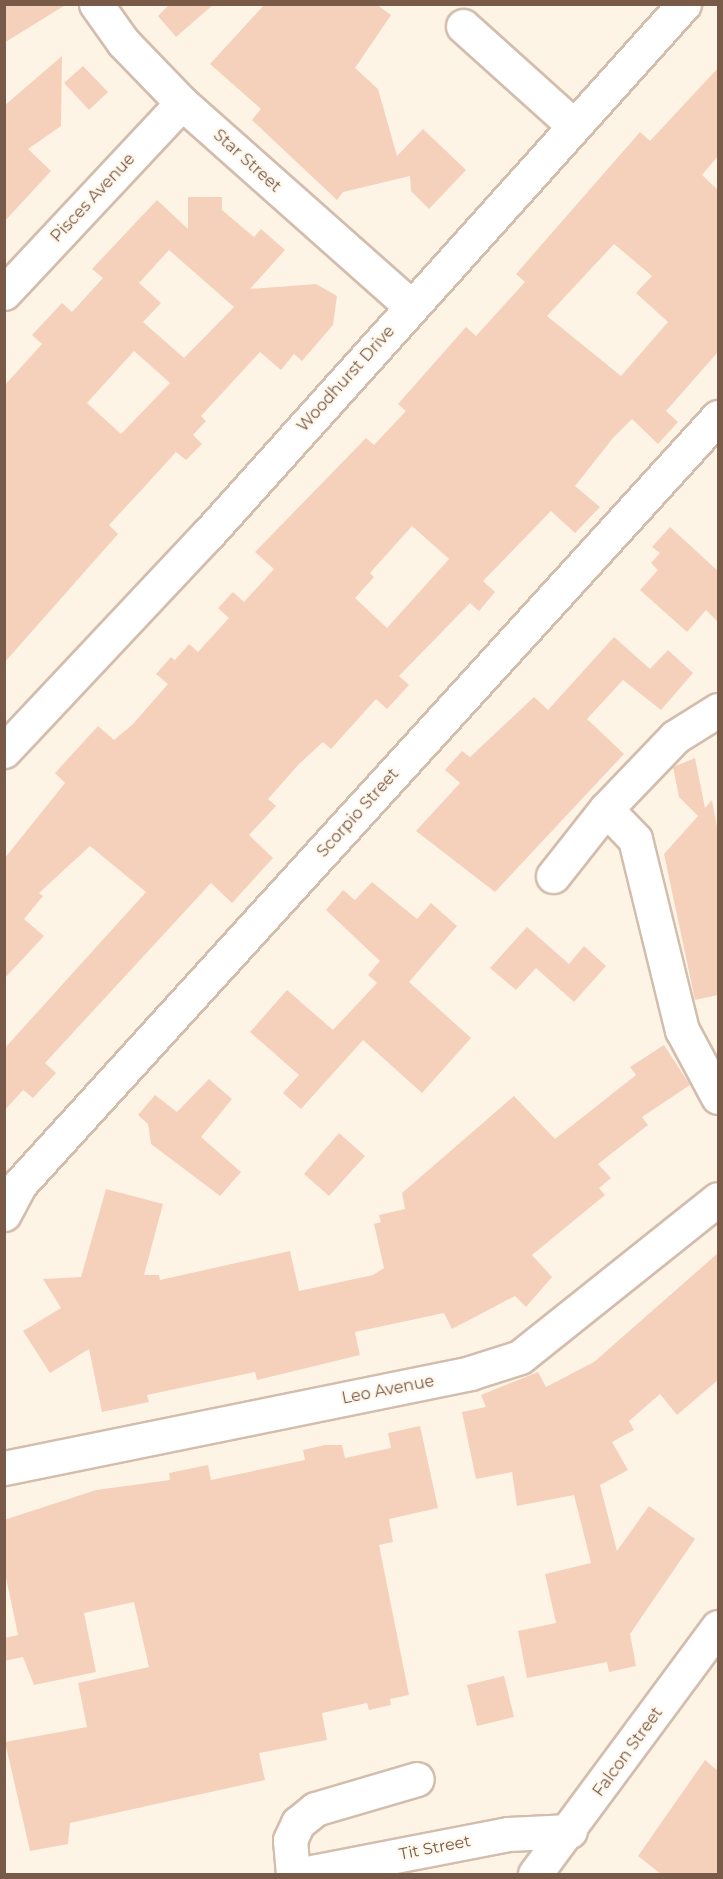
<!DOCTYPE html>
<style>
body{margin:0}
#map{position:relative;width:723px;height:1879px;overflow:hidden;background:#fef4e6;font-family:Montserrat,sans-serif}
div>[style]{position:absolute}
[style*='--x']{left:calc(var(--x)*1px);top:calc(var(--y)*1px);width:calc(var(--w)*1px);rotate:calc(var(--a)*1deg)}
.building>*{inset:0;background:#f5d1bc}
.roads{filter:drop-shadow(2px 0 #d3bdad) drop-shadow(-2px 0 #d3bdad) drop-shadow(0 2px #d3bdad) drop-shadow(0 -2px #d3bdad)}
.minor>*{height:33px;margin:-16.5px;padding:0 16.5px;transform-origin:16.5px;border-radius:16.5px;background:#fff}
span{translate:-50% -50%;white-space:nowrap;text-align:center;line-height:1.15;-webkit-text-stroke:4.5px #fff8ed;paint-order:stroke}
.street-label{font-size:16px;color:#795948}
.frame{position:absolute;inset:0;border:6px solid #795948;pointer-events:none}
</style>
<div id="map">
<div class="building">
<div style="clip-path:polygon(4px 4px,67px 4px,4px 43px)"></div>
<div style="clip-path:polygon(170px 4px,214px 4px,176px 37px,158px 16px)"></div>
<div style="clip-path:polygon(265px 4px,376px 4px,391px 15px,355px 68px,378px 89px,397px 156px,423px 129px,466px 170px,429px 209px,411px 191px,410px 176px,343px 192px,337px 200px,252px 120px,261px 109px,210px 64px)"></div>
<div style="clip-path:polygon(62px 56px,61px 126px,28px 149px,51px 171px,4px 222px,4px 106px)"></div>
<div style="clip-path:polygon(83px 66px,108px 92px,89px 110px,64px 83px)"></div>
<div style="clip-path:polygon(evenodd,718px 68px,718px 156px,702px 175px,718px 190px,718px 352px,666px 411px,678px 422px,658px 444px,632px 419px,613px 438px,575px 486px,600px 507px,575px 533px,551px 511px,483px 581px,495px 592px,479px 611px,470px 603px,399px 676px,409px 685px,387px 709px,376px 699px,331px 749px,323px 742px,299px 764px,268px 799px,276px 806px,249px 835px,273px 858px,232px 903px,211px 883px,45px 1063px,56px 1073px,33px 1098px,23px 1090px,4px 1111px,4px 1049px,146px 892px,90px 846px,39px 893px,43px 896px,24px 919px,44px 936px,4px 979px,4px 859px,65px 783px,55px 773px,98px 726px,114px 740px,133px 724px,168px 684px,156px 674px,171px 657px,175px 660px,189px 644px,198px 652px,229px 618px,218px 608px,233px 592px,244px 602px,274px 569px,255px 552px,366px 438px,374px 445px,406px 411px,398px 404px,466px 327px,476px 336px,525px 282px,516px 274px,640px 132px,650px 141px,718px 68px,614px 244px,652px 276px,636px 293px,668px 322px,621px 376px,547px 316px,614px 244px,718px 68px,412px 526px,449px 559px,387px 628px,355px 598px,374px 577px,370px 573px,412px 526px)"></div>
<div style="clip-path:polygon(evenodd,188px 197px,222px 197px,222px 210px,254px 237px,261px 229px,285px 250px,250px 289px,316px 284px,337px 296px,333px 325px,302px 361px,294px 354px,281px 370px,260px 352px,201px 416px,206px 421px,193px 435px,202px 444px,186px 460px,176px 452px,146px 485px,109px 525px,118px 534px,4px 663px,4px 386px,42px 344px,32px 335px,62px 303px,72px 312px,103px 278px,92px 269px,157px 200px,188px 229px,188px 197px,169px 250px,234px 307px,184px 358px,143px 322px,161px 303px,139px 283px,169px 250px,188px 197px,134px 351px,170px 383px,121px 434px,87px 403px,134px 351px)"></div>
<div style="clip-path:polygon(670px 527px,718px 571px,718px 622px,706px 610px,687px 632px,640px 590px,658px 570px,651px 563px,660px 553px,652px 547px)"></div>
<div style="clip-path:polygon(614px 637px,650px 669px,668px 650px,693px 673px,661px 710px,623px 680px,587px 719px,624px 754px,495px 892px,416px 831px,460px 783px,445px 770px,462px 751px,470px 757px,534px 697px,548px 710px)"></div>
<div style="clip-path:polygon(695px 758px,705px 808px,712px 800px,718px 832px,718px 995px,695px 1000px,664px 854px,698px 816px,679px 797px,673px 767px)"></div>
<div style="clip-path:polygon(372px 882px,417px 919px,431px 903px,457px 926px,409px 982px,471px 1038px,422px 1093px,363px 1040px,301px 1109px,283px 1093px,299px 1075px,250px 1032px,287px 990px,333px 1030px,377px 983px,368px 975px,380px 961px,326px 910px,343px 890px,355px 900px)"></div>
<div style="clip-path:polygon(527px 927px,569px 964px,584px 946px,606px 966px,574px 1002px,536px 968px,516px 990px,490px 968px)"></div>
<div style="clip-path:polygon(664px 1045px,690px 1085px,642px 1117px,648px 1125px,598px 1164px,611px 1178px,599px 1188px,605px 1195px,532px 1255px,552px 1277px,526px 1307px,515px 1296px,452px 1329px,444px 1313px,355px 1332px,360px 1355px,257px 1380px,255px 1372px,147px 1395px,149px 1402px,102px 1412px,89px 1349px,50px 1373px,23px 1331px,61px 1308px,43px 1279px,81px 1277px,106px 1189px,163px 1204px,144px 1275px,159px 1275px,160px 1280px,290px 1251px,299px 1291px,373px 1275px,384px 1268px,374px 1224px,381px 1222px,379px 1215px,405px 1209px,402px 1193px,514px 1096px,555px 1139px,636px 1075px,630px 1067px)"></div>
<div style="clip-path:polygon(209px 1079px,232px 1099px,201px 1137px,241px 1172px,220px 1196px,151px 1144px,148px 1124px,138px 1115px,155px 1095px,177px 1112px)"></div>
<div style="clip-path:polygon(339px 1133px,365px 1156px,329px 1196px,304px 1174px)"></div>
<div style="clip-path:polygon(718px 1253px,718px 1380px,677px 1415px,660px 1394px,629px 1421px,634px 1430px,612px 1442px,628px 1470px,600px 1485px,617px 1551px,649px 1506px,695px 1539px,630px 1634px,636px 1666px,609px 1672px,607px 1662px,527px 1678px,518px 1631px,556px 1623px,545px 1574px,591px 1563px,574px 1495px,517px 1506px,512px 1472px,476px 1479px,462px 1412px,486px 1407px,481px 1395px,538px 1372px,546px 1387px,594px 1362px)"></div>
<div style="clip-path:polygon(420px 1426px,438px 1508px,389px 1519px,393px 1542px,379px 1545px,409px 1695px,390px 1699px,391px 1705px,369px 1710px,367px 1703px,322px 1713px,327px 1740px,259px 1753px,265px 1780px,70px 1823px,68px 1844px,30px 1851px,5px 1742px,87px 1727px,78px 1683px,149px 1667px,134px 1602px,84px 1613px,96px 1672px,34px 1685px,23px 1657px,4px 1661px,4px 1638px,18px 1635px,4px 1568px,4px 1520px,96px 1490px,170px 1480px,169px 1473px,208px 1465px,211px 1480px,305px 1460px,303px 1450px,325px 1445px,342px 1445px,345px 1458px,391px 1448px,388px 1433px)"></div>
<div style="clip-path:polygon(504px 1676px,514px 1717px,477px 1726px,467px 1685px)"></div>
<div style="clip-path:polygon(705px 1760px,718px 1771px,718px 1875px,662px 1875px,638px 1856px)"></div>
</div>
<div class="roads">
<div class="minor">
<div style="--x:96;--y:4;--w:47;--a:54.6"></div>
<div style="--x:123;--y:42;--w:85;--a:46"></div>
<div style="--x:182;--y:103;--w:306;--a:41.6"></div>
<div style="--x:463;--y:26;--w:149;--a:42"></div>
<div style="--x:4;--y:293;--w:260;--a:-46.9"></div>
<div style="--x:718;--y:710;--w:51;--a:147.9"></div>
<div style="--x:675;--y:737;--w:100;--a:133.8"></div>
<div style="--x:606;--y:809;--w:42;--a:46"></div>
<div style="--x:635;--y:839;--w:197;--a:76.2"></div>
<div style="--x:682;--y:1030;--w:76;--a:61.8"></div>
<div style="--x:4;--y:751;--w:299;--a:-46.8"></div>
<div style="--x:209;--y:533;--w:711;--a:-48.08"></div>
<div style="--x:553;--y:876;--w:85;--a:-51.7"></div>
<div style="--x:4;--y:1214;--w:34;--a:-62"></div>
<div style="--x:20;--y:1184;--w:1037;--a:-47.7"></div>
<div style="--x:4;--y:1468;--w:476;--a:-11.5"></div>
<div style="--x:470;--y:1373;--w:52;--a:-17.7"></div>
<div style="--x:520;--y:1357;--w:253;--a:-38.6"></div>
<div style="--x:293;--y:1874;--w:34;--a:-95"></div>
<div style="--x:290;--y:1840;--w:19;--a:-65"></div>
<div style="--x:298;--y:1823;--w:22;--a:-39"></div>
<div style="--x:315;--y:1809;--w:106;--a:-16.4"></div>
<div style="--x:302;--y:1874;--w:210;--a:-11"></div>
<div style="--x:508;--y:1834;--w:62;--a:-2.8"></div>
<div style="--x:535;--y:1874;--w:307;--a:-53.5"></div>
</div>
</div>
<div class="street-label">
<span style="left:247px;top:161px;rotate:42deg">Star Street</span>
<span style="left:93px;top:198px;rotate:-47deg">Pisces Avenue</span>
<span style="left:346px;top:379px;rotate:-48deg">Woodhurst Drive</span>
<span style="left:358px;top:813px;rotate:-48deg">Scorpio Street</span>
<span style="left:388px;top:1390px;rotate:-11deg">Leo Avenue</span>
<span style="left:628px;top:1752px;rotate:-54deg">Falcon Street</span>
<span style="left:435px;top:1848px;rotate:-11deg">Tit Street</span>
</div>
<div class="frame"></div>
</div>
